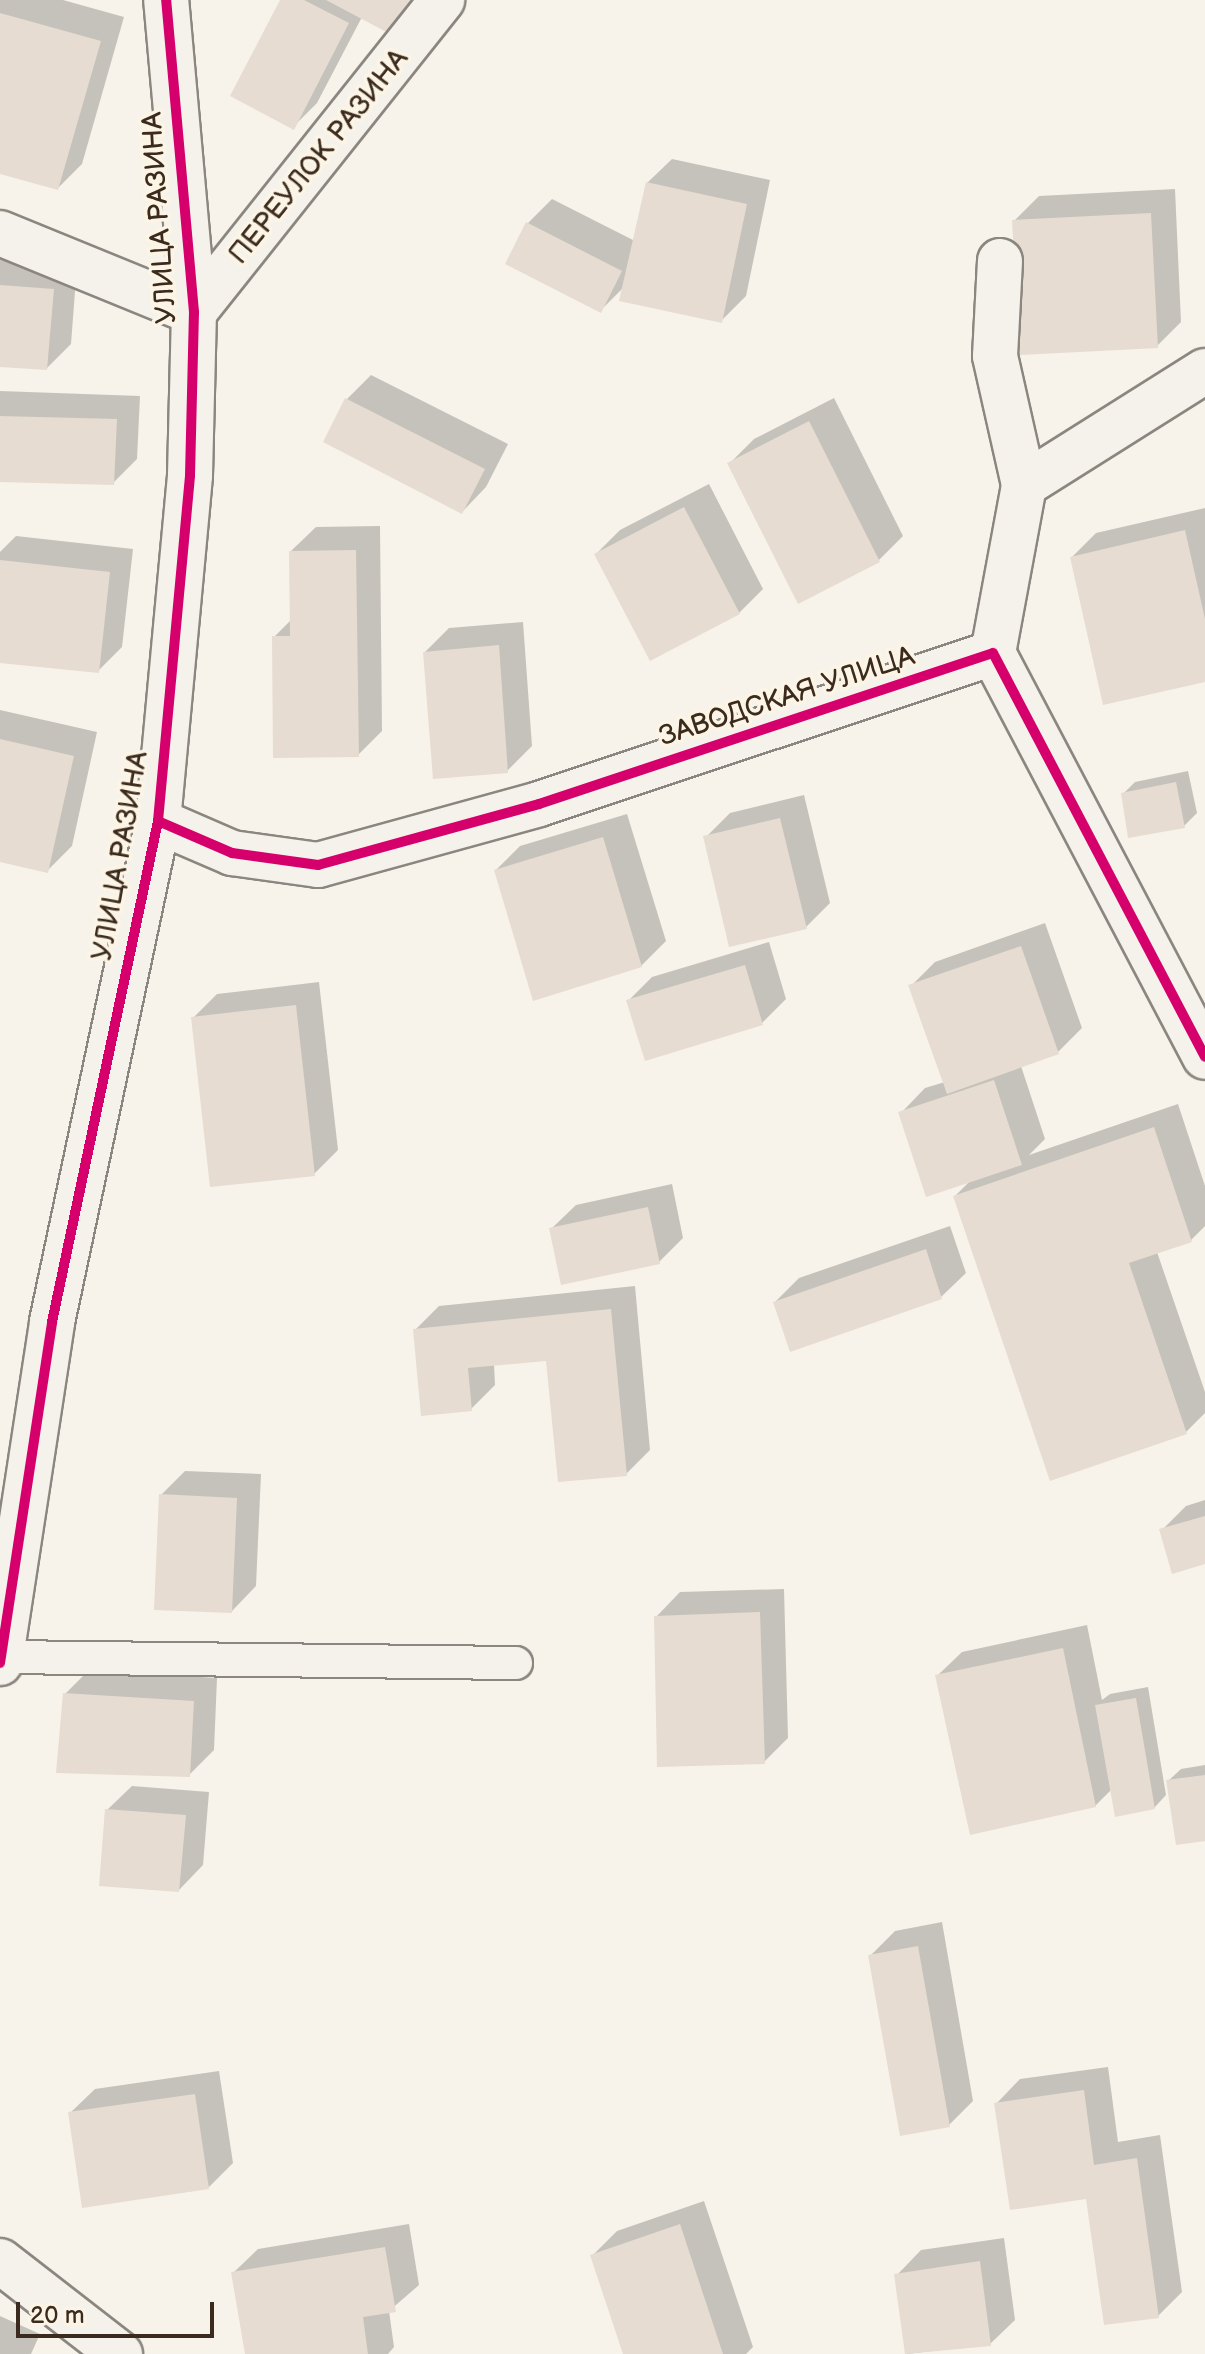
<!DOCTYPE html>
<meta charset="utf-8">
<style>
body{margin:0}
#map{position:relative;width:1205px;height:2354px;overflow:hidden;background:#f7f3ea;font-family:"Balsamiq Sans",sans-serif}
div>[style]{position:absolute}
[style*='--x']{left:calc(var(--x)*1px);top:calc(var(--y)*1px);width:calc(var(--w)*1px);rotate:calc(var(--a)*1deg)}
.shadow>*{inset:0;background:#0003}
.building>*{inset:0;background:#e6dcd1}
.roads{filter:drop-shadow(2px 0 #8b867f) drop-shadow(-2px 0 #8b867f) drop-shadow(0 2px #8b867f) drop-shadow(0 -2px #8b867f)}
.service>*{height:32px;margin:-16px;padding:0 16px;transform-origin:16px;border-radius:16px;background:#f5f2ec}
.minor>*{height:44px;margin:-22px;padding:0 22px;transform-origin:22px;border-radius:22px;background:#f5f2ec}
.cycleway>*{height:10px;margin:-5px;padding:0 5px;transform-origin:5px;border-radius:5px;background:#d6006c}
span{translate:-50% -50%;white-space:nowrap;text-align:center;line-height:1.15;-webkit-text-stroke:7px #fcf5e5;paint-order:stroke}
.street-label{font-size:28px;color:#3b2a1e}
.scale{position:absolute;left:16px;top:2302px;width:198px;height:36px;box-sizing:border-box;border:4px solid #3b2a1e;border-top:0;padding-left:10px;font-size:24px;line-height:28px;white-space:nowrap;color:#3b2a1e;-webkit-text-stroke:6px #fcf5e5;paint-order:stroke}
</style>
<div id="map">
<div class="shadow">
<div style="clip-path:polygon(0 0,63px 0,124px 17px,82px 164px,58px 188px,0 172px)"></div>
<div style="clip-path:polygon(282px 0,421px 0,392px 33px,362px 17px,317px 103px,293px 127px)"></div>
<div style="clip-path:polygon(672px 159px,770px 180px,746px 296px,721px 321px,625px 286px,600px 311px,528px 223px,552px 199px,635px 241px,647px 183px)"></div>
<div style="clip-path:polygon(1175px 189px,1181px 322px,1157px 346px,1014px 221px,1039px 196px)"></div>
<div style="clip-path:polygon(0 260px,77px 265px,71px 344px,47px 368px,0 365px)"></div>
<div style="clip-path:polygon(371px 375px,508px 444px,486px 487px,462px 512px,347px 399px)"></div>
<div style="clip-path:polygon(0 391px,140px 396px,137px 459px,113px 483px,0 480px)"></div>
<div style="clip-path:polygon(834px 398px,903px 536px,879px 560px,730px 463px,754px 439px)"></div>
<div style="clip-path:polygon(709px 484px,763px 589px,739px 613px,596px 554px,620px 530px)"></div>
<div style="clip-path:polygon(1205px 508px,1205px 680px,1072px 557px,1096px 533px)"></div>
<div style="clip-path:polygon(380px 526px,382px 731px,358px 755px,274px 637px,292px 619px,291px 551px,316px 527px)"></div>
<div style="clip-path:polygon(16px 536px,133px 549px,122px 647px,98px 671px,0 661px,0 552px)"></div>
<div style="clip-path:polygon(523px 622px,532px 746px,507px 771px,425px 652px,449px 628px)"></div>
<div style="clip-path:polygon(0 710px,97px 732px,72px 846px,48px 870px,0 860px)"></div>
<div style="clip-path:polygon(1188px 771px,1197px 813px,1184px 826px,1123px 794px,1135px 782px)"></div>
<div style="clip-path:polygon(804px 795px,830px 903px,806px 927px,706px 837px,730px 813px)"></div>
<div style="clip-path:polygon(627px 814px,666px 941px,641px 966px,496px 870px,520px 846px)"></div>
<div style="clip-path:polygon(1045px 923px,1082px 1028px,1058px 1052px,1021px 1066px,1045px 1139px,1029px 1155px,1178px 1104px,1205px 1186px,1205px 1226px,1191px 1240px,1157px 1252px,1205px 1392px,1205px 1413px,1186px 1432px,955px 1196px,972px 1179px,901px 1113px,925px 1088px,945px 1082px,911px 986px,935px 962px)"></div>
<div style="clip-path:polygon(769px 942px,786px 999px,762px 1023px,628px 1001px,652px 977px)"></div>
<div style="clip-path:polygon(319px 982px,338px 1150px,314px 1174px,193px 1018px,217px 994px)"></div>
<div style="clip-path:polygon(672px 1184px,683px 1238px,659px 1262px,551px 1229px,576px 1205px)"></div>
<div style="clip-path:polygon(950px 1226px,966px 1273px,941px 1297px,775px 1302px,799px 1278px)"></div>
<div style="clip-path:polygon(635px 1286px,650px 1450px,626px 1474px,548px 1358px,494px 1364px,495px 1385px,471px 1409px,415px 1330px,439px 1306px)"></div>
<div style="clip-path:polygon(185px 1471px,261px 1474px,256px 1586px,232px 1611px,161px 1495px)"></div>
<div style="clip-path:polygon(1205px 1500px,1205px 1562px,1162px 1530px,1186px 1506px)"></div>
<div style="clip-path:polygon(784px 1589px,788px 1738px,764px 1762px,656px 1617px,680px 1592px)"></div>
<div style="clip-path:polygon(1087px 1625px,1102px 1700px,1110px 1694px,1148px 1687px,1166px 1795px,1154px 1808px,1112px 1789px,1095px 1806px,937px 1676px,962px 1652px)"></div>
<div style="clip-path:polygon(89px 1670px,217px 1678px,214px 1750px,189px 1775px,65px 1694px)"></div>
<div style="clip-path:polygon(1205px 1765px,1205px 1839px,1168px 1781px,1181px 1769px)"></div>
<div style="clip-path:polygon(132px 1786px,209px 1792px,203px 1865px,179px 1890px,107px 1810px)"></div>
<div style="clip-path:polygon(942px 1922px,973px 2101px,949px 2125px,870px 1956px,895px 1931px)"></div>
<div style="clip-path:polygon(1108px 2067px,1118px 2142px,1160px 2135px,1182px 2292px,1158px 2316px,1088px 2197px,996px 2104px,1020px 2079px)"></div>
<div style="clip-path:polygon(219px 2071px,233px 2163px,209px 2187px,70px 2113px,95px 2089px)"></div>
<div style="clip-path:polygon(704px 2201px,753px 2347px,746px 2354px,626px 2354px,593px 2255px,617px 2231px)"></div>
<div style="clip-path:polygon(409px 2224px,419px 2285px,389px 2311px,394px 2347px,388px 2354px,247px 2354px,233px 2273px,258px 2249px)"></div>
<div style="clip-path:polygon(1004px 2238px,1015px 2320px,990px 2344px,907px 2354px,897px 2275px,921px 2250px)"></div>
<div style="clip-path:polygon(0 2316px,40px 2334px,31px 2354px,0 2354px)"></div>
</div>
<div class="building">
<div style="clip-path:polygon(280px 0,304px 0,349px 23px,294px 130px,230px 96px)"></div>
<div style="clip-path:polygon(326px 0,411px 0,392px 35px)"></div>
<div style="clip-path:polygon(0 13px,101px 41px,58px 190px,0 174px)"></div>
<div style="clip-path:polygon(646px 182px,747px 204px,722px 323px,619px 301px)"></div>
<div style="clip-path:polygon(1151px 213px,1158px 348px,1020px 355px,1012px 220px)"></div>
<div style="clip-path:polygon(526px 222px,622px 271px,601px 313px,505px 264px)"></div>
<div style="clip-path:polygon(0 285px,54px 289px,47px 370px,0 367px)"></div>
<div style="clip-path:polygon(345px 398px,485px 469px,462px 514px,323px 442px)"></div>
<div style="clip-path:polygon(0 416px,117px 419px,114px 485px,0 482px)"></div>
<div style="clip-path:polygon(809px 421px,880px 562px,798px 604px,727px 463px)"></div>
<div style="clip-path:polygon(684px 507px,740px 614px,650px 661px,594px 554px)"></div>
<div style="clip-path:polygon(1185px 530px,1205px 619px,1205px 682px,1103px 705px,1070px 557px)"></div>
<div style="clip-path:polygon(356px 550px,359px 757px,273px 758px,272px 636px,290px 636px,289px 551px)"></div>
<div style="clip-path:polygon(0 560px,110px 572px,99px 673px,0 663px)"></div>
<div style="clip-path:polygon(499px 645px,508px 773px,433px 779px,423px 652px)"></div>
<div style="clip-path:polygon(0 739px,74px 756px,48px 873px,0 862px)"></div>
<div style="clip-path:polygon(1176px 782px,1185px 828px,1128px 838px,1121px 793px)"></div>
<div style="clip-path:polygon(780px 818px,807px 929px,729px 947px,703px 836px)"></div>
<div style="clip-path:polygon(603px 837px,642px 967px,533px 1001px,494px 870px)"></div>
<div style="clip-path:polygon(1021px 946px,1059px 1054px,947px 1094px,908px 985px)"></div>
<div style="clip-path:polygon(745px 965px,763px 1025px,645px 1061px,626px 1000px)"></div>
<div style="clip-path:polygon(296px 1005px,315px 1176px,210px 1187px,191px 1017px)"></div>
<div style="clip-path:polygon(994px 1080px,1022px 1165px,926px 1197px,898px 1112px)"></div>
<div style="clip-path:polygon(1154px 1127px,1192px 1242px,1129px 1263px,1187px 1434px,1050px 1481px,953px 1196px)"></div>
<div style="clip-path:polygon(648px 1207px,660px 1264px,561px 1285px,549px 1228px)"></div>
<div style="clip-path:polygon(926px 1249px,942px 1299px,790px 1352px,773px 1302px)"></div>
<div style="clip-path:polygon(611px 1309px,627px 1476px,558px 1482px,546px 1361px,468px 1368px,472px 1411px,421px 1416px,413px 1329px)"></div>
<div style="clip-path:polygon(159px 1494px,237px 1498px,232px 1613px,154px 1610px)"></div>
<div style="clip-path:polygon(1205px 1516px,1205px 1564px,1172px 1574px,1159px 1529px)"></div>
<div style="clip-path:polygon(760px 1612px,765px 1764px,657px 1767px,654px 1616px)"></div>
<div style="clip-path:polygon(1063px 1648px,1096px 1807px,970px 1835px,935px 1675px)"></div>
<div style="clip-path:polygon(63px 1693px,194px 1701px,190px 1777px,56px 1773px)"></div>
<div style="clip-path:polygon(1136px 1698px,1155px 1809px,1115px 1817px,1095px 1705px)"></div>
<div style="clip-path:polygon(1205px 1775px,1205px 1841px,1176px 1845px,1166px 1780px)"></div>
<div style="clip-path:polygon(105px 1809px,186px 1815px,179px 1892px,99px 1886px)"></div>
<div style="clip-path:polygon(918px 1946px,950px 2127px,900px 2136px,868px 1955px)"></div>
<div style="clip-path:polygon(1084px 2090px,1094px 2165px,1137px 2158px,1159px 2318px,1104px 2325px,1086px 2199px,1010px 2210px,994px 2103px)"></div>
<div style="clip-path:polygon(195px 2094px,209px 2189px,82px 2208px,68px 2112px)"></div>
<div style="clip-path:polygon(680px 2224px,723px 2354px,623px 2354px,590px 2255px)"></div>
<div style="clip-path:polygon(385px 2247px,396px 2312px,363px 2317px,368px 2354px,245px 2354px,231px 2272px)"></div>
<div style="clip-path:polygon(980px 2261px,991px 2346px,905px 2354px,894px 2274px)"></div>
</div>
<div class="roads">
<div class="service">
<div style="--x:2;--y:1657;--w:514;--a:0.67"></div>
</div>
<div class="minor">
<div style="--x:0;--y:233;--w:209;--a:22.2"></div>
<div style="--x:194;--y:312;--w:399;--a:-51.5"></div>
<div style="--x:1000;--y:261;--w:95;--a:93"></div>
<div style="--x:995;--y:356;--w:132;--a:77.3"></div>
<div style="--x:993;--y:653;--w:171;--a:-79.5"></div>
<div style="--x:1024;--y:485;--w:214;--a:-32.2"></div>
<div style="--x:158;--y:821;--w:81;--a:23.4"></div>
<div style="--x:232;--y:853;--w:87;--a:7.9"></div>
<div style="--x:318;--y:865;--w:229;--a:-15.4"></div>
<div style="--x:539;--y:804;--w:478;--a:-18.4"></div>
<div style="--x:993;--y:653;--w:456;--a:62.3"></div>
<div style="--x:0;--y:1663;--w:345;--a:-81.3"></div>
<div style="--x:52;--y:1322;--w:512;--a:-78.05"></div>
<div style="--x:158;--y:821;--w:347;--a:-84.7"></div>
<div style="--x:190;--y:475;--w:163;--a:-88.6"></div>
<div style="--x:194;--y:312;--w:313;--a:-95.1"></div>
<div style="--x:0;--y:2261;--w:152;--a:37.8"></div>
</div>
</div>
<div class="cycleway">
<div style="--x:158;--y:821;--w:81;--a:23.4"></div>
<div style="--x:232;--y:853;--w:87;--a:7.9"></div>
<div style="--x:318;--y:865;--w:229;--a:-15.4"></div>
<div style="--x:539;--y:804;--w:478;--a:-18.4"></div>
<div style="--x:993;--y:653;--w:456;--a:62.3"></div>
<div style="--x:0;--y:1663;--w:345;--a:-81.3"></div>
<div style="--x:52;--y:1322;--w:512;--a:-78.05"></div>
<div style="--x:158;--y:821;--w:347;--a:-84.7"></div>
<div style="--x:190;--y:475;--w:163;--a:-88.6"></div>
<div style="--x:194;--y:312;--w:313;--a:-95.1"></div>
</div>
<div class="street-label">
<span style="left:319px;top:157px;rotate:-51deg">ПЕРЕУЛОК РАЗИНА</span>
<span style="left:160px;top:218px;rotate:-94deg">УЛИЦА РАЗИНА</span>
<span style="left:787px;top:697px;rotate:-18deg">ЗАВОДСКАЯ УЛИЦА</span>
<span style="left:121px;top:856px;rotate:-80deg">УЛИЦА РАЗИНА</span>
</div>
<div class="scale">20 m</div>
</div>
